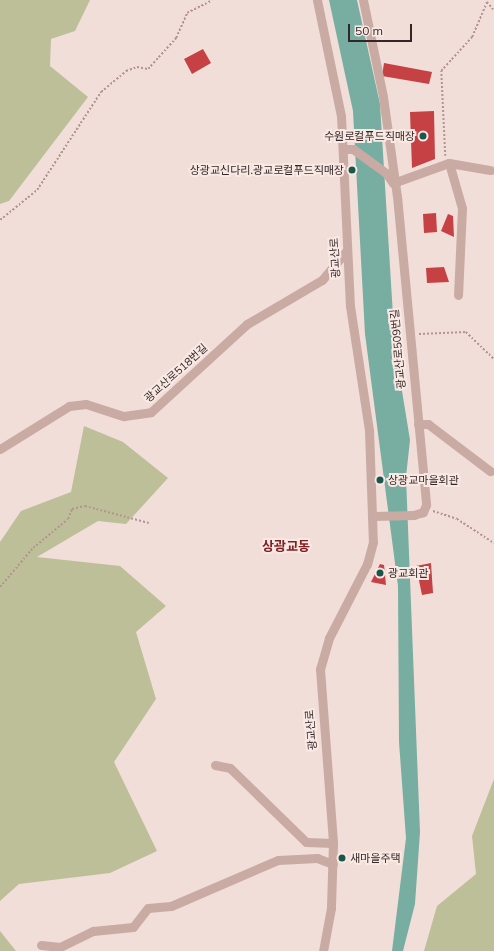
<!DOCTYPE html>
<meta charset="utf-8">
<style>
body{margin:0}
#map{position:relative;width:494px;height:951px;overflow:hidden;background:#f1ded8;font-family:Mulish,"Noto Sans KR",sans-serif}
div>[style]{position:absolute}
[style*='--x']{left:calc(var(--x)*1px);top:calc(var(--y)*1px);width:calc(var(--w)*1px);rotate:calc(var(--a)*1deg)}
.green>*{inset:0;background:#bdbf98}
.water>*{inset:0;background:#77aea1}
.building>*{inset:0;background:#c64144}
.path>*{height:1.5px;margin-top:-0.75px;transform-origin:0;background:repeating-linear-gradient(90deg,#b4948e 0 2px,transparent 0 4px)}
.minor>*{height:9px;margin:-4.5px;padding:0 4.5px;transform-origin:4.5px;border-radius:4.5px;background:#c9aba4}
.dots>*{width:11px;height:11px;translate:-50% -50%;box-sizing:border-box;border:2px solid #f9e9e4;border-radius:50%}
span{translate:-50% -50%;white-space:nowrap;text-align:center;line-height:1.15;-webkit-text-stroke:4px #f9e9e4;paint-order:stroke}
.poi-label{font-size:11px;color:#342626}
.right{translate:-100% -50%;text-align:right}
.left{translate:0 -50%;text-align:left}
.street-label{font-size:11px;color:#342626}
.quarter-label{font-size:13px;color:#821f22;font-weight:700}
.scale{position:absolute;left:348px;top:24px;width:64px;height:18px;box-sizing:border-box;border:2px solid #342626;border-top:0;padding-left:5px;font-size:12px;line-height:14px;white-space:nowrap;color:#342626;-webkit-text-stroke:3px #f9e9e4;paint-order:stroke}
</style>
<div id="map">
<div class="green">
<div style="clip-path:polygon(0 0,90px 0,75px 31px,51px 39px,50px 66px,88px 97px,9px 201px,0 204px)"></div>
<div style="clip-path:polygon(84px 426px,123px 442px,168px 478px,126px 524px,98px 521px,37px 557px,120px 566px,166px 606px,136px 632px,156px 699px,114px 762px,157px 851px,110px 873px,19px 884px,0 901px,0 542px,21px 511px,71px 492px)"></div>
<div style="clip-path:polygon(494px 779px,494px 951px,424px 951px,437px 906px,476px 874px,472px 836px)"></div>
<div style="clip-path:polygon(0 931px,16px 951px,0 951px)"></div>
</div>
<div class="water">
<div style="clip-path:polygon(329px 0,357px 0,380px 104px,395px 348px,410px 440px,406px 477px,420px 832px,415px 904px,403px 951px,392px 951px,406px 838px,399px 742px,398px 586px,365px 334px,353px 111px)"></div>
</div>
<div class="building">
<div style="clip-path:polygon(203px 49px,211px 63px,192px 74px,184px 59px)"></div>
<div style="clip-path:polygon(384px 63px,432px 72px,429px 84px,382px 76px)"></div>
<div style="clip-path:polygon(434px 111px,435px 159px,412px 168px,410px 112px)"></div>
<div style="clip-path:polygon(436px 213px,437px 232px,424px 233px,423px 214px)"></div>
<div style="clip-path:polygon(448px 214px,453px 216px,454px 237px,441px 231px)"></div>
<div style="clip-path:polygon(444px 267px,449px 282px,427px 283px,426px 268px)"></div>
<div style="clip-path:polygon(431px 563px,433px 593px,422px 595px,416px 566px)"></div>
<div style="clip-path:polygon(380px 564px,384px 565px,386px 585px,371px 582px)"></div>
</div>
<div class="path">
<div style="--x:445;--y:156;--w:85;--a:-92.7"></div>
<div style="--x:441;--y:71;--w:46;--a:-47.6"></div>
<div style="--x:472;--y:37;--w:38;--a:-67"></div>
<div style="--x:487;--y:2;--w:11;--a:49"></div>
<div style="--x:0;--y:220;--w:48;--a:-39"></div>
<div style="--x:37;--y:190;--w:117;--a:-56.9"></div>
<div style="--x:101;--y:92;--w:33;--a:-40"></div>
<div style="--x:126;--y:71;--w:12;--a:-20"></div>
<div style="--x:137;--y:67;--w:11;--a:10"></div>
<div style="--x:148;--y:69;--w:42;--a:-47.9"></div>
<div style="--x:176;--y:38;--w:27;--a:-66"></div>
<div style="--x:187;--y:13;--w:28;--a:-27"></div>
<div style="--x:419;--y:334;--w:47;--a:-2.4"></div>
<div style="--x:466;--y:332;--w:39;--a:44"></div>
<div style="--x:433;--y:511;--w:25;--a:18"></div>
<div style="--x:457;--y:519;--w:44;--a:33"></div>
<div style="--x:0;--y:587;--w:51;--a:-49.8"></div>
<div style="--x:33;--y:548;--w:45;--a:-39.6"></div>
<div style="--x:68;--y:519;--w:11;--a:-68"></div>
<div style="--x:72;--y:509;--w:13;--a:-13"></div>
<div style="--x:85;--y:506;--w:66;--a:14.9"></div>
</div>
<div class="minor">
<div style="--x:317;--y:0;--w:118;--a:78.3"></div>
<div style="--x:341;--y:116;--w:190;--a:87.3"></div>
<div style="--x:350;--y:306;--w:125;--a:81.3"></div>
<div style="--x:369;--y:430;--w:112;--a:88"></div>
<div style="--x:373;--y:542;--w:23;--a:105"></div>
<div style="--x:367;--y:564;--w:83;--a:117.2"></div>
<div style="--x:329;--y:638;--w:32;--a:106"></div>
<div style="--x:320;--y:669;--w:174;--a:85.7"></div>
<div style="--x:333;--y:843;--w:65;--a:91.8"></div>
<div style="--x:331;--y:908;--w:44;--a:100.5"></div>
<div style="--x:363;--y:0;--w:99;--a:78.3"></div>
<div style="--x:383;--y:97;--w:100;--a:82"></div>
<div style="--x:397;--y:196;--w:310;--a:84.6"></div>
<div style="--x:426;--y:505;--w:8;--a:113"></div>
<div style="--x:423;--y:512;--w:9;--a:162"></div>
<div style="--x:414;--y:515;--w:41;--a:178.6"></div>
<div style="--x:343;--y:149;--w:10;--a:0"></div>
<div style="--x:353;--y:149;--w:41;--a:36"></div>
<div style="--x:386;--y:173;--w:12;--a:55"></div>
<div style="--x:393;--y:183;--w:59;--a:-19.7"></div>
<div style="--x:449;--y:163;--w:42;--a:9.7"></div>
<div style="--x:449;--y:163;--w:47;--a:73.9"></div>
<div style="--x:462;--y:208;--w:87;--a:92.6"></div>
<div style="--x:418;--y:424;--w:10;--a:0"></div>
<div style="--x:428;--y:424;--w:78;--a:37.2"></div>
<div style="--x:0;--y:449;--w:81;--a:-31.9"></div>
<div style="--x:69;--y:406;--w:17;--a:-7"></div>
<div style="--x:86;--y:404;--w:40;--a:18"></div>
<div style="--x:124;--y:416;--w:27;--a:-8"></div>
<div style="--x:151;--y:412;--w:130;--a:-42.5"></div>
<div style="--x:247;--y:324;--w:87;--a:-30.4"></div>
<div style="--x:322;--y:280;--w:39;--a:-50"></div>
<div style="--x:215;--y:765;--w:15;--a:11"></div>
<div style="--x:230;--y:768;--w:106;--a:44.2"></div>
<div style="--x:306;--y:842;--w:27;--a:2"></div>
<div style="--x:41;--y:945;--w:19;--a:6"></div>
<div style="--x:60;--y:947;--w:37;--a:-26"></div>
<div style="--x:93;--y:931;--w:40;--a:-5.7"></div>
<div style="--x:133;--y:927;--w:24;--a:-52"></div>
<div style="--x:148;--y:908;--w:23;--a:-5"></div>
<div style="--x:171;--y:906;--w:116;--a:-23.3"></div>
<div style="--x:278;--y:860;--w:39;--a:-3"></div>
<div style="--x:317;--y:858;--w:17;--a:21"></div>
</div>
<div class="dots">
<div style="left:423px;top:136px;background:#1c5549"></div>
<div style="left:352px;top:170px;background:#1c5549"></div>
<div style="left:380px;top:480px;background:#1c5549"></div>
<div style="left:380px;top:573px;background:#1c5549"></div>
<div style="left:342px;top:858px;background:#1c5549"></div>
</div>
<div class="poi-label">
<span class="right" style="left:415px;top:136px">수원로컬푸드직매장</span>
<span class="right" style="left:344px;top:170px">상광교신다리.광교로컬푸드직매장</span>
<span class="left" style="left:388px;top:480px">상광교마을회관</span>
<span class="left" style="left:388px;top:573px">광교회관</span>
<span class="left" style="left:350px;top:858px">새마을주택</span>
</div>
<div class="street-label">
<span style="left:335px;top:258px;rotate:-93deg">광교산로</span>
<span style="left:398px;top:349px;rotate:-95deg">광교산로509번길</span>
<span style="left:176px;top:373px;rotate:-42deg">광교산로518번길</span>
<span style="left:311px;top:730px;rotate:-95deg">광교산로</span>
</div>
<div class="quarter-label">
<span style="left:286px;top:546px">상광교동</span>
</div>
<div class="scale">50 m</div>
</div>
